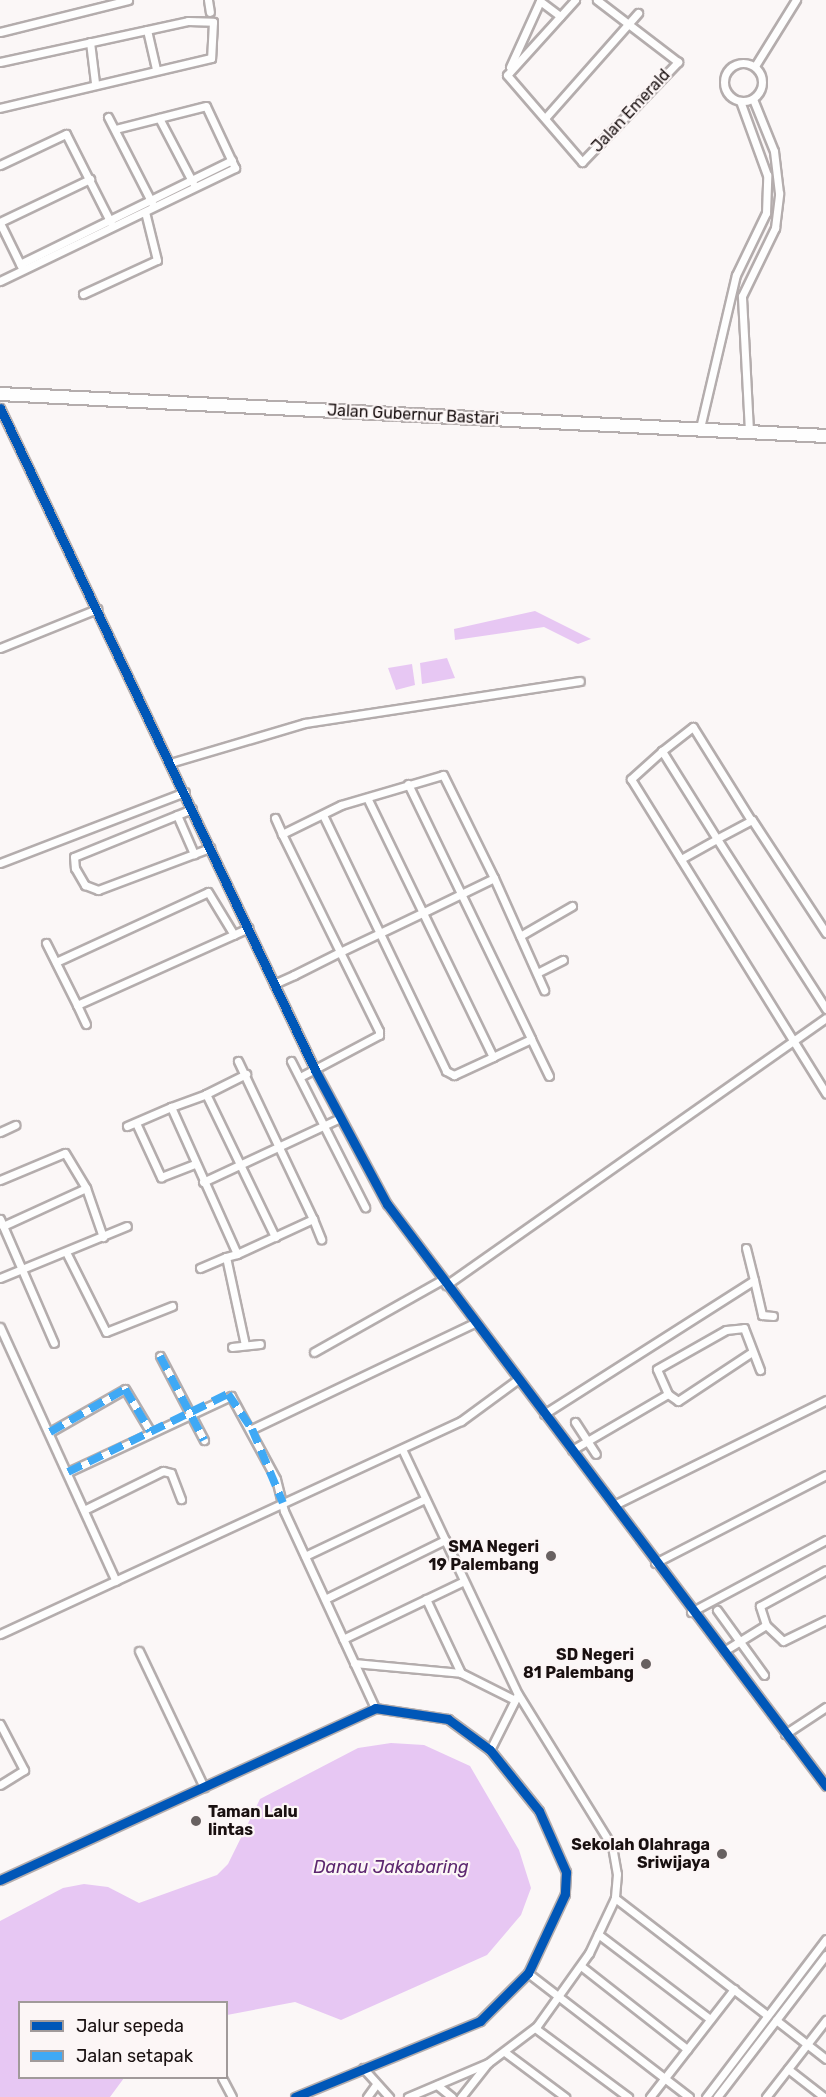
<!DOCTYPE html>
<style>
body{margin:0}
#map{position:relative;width:826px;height:2097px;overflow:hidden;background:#fbf7f7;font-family:Rubik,sans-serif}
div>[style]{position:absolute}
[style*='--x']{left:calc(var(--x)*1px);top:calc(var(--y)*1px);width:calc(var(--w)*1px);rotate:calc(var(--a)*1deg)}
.water>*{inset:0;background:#e7c7f3}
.roads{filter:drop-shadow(2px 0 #b4adad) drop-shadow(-2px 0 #b4adad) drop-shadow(0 2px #b4adad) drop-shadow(0 -2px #b4adad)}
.street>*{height:7px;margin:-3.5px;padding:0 3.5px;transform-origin:3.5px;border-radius:3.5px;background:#fefefe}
.street>.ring{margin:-3.5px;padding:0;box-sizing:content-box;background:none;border:7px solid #fefefe;border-radius:50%}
.highway>*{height:12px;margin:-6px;padding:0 6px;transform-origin:6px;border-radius:6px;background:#fefefe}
.quiet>*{height:8px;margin-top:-4px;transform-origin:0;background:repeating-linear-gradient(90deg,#3fa9f5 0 15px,transparent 0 23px)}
.cycleway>*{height:9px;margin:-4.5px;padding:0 4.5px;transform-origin:4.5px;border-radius:4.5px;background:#0057b8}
.dots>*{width:16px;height:16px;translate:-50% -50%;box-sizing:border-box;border:3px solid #fcf6f6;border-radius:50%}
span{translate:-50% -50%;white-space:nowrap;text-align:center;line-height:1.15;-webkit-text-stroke:4.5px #fcf6f6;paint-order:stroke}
.street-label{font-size:16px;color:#191010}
.poi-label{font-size:16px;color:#191010;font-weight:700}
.right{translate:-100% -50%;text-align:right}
.left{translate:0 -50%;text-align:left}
.water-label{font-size:18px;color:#5d2870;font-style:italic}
.legend{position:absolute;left:18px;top:2001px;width:210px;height:78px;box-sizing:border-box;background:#fcf6f6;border:2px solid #a19a9a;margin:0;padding:8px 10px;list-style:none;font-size:18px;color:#191010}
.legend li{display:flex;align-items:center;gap:12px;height:30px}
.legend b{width:30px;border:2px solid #a19a9a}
</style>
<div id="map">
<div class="water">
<div style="clip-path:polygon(535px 611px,591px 639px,578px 644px,544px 627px,455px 640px,454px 629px)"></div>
<div style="clip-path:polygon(447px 658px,455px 678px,422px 684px,420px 663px)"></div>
<div style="clip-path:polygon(412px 664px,415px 685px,396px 690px,388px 668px)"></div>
<div style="clip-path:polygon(391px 1743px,424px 1745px,470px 1766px,519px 1850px,531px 1888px,521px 1915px,487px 1955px,341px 2020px,295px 2002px,227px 2015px,226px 2002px,20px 2002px,20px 2078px,124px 2078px,110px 2097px,0 2097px,0 1921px,63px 1888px,84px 1884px,108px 1887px,139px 1903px,217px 1875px,228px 1864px,260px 1799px,358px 1748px)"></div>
</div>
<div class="roads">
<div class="street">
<div style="--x:208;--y:0;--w:12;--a:81"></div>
<div style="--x:575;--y:0;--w:101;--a:132.2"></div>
<div style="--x:507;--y:75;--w:115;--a:49.2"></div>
<div style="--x:582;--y:162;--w:139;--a:-46.2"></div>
<div style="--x:678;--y:62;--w:102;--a:-142.6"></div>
<div style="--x:147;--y:30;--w:40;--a:77"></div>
<div style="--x:0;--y:32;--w:132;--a:-14"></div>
<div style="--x:90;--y:42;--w:41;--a:83"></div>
<div style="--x:0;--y:62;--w:192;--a:-12.3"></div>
<div style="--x:188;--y:21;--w:25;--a:2"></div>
<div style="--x:213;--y:22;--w:36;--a:93"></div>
<div style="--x:211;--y:58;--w:217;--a:166.7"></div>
<div class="ring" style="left:724px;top:63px;width:31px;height:31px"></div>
<div style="--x:755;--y:66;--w:78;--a:-58.2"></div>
<div style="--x:510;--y:67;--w:72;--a:-65.6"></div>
<div style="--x:540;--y:1;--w:25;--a:37"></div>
<div style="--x:108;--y:117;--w:97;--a:62.9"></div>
<div style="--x:546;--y:117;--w:139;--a:-48.5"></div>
<div style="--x:159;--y:118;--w:73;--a:62.4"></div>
<div style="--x:0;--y:165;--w:73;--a:-25.2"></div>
<div style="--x:66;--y:134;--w:100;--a:63.2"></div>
<div style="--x:0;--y:222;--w:100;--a:-25.5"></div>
<div style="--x:0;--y:223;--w:50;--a:63.9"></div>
<div style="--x:20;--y:264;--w:236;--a:-26.1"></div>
<div style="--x:0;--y:281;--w:261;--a:-25.7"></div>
<div style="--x:235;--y:168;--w:68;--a:-115.1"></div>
<div style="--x:206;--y:106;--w:94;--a:165.8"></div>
<div style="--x:83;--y:294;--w:81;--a:-24.7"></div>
<div style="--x:157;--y:260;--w:49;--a:-104"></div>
<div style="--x:0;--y:408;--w:733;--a:64.55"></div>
<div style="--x:315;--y:1070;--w:152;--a:61.8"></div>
<div style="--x:387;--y:1204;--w:729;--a:52.97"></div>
<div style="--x:700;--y:428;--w:157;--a:-76.8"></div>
<div style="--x:736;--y:275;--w:69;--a:-64.2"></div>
<div style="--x:766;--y:213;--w:38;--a:-88"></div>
<div style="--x:767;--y:175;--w:79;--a:-110"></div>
<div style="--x:749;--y:431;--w:135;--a:-93"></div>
<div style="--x:742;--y:296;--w:76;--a:-64.1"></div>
<div style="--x:775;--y:228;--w:35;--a:-83"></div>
<div style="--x:779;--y:193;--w:42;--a:-96.8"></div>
<div style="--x:774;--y:151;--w:56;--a:-112"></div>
<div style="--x:0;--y:648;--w:105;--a:-21.9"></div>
<div style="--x:662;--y:751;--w:39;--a:-38"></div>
<div style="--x:693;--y:727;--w:110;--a:58.1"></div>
<div style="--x:170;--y:763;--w:141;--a:-16.5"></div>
<div style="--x:305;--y:723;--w:278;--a:-8.7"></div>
<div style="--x:408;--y:784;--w:283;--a:64.2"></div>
<div style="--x:531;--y:1039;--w:42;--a:154.7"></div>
<div style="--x:192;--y:809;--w:127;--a:157.9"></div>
<div style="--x:74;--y:857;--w:11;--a:85"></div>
<div style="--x:75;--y:868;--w:20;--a:60"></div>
<div style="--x:85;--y:885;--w:14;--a:21"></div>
<div style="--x:98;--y:890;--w:120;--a:-20.6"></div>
<div style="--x:177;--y:815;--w:43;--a:66.4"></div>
<div style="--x:323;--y:815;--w:284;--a:64.3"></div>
<div style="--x:446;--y:1071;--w:9;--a:27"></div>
<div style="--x:454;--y:1075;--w:43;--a:-24.8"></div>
<div style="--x:493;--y:1057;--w:288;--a:-115.9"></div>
<div style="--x:275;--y:818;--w:17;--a:66"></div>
<div style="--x:681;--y:859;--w:41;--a:-29.1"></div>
<div style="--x:717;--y:839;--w:104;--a:-122"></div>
<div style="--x:662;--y:751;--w:42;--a:137.9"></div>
<div style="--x:631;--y:779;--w:370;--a:58.2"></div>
<div style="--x:0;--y:863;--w:198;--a:-21"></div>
<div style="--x:494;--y:878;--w:123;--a:65.9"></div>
<div style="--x:826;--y:933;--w:135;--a:-123.2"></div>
<div style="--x:752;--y:820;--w:40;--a:152"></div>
<div style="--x:717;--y:839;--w:202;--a:57.3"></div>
<div style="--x:520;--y:936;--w:60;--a:-30"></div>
<div style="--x:46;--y:943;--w:69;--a:63.4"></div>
<div style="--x:77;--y:1005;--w:188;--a:-24.2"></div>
<div style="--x:56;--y:962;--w:167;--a:-24.7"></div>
<div style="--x:208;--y:892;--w:50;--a:58.8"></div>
<div style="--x:537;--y:973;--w:29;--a:-27"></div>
<div style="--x:274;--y:984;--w:22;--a:-24"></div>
<div style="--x:294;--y:975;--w:51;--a:-26.6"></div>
<div style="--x:340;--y:952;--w:44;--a:-25.4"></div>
<div style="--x:380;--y:933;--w:47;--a:-25.5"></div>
<div style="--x:422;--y:913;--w:80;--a:-25.9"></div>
<div style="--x:494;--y:878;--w:115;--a:-116.3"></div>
<div style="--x:443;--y:775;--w:106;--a:163.6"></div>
<div style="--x:341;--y:805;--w:66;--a:153.8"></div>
<div style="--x:282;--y:834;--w:131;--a:63.8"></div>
<div style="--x:340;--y:952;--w:88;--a:63.7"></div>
<div style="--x:379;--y:1031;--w:4;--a:90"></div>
<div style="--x:379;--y:1035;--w:89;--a:152"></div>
<div style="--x:77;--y:1005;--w:21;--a:65"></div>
<div style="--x:531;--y:1039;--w:41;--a:64.1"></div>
<div style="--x:291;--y:1061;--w:164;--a:63.1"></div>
<div style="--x:206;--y:1094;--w:45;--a:-26.6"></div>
<div style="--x:171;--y:1107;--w:37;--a:-20"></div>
<div style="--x:206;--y:1094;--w:159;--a:64.2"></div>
<div style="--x:136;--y:1123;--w:60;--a:65.2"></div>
<div style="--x:161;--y:1177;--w:36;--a:-21"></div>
<div style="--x:127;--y:1126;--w:48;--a:-23.4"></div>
<div style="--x:171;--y:1107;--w:161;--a:65.8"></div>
<div style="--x:237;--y:1254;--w:84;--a:-24.7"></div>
<div style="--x:313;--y:1219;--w:175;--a:-115.4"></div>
<div style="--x:0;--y:1132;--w:17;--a:-25"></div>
<div style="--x:0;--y:1180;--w:70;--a:-22.6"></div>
<div style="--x:65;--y:1153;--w:41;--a:59"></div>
<div style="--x:86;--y:1188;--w:52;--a:70.9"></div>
<div style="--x:203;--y:1182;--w:151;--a:-25"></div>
<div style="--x:0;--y:1219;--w:135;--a:66.5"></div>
<div style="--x:313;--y:1219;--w:22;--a:68"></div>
<div style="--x:3;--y:1226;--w:91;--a:-24.6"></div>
<div style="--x:746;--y:1248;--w:33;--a:76"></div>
<div style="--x:67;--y:1254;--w:87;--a:63.4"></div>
<div style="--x:106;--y:1332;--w:71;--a:-21.5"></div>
<div style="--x:237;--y:1254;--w:11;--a:165"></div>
<div style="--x:226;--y:1257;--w:90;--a:77.8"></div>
<div style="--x:200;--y:1268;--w:28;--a:-23"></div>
<div style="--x:0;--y:1278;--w:137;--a:-22.3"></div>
<div style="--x:446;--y:1285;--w:464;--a:-35.1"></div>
<div style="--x:0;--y:1327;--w:279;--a:65.5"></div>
<div style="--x:232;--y:1347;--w:28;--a:-6"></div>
<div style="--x:314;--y:1352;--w:147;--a:-29.4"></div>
<div style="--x:160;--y:1356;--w:95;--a:62.4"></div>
<div style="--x:668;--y:1394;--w:12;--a:35"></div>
<div style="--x:678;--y:1401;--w:89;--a:-33.5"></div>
<div style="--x:544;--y:1414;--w:249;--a:-32.5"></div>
<div style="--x:754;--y:1280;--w:36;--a:77"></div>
<div style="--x:762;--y:1315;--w:11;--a:5"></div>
<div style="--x:575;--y:1422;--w:38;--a:57"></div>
<div style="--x:252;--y:1429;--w:246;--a:-25.5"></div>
<div style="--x:50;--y:1432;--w:86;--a:-29.8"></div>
<div style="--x:125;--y:1389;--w:49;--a:59.2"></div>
<div style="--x:402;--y:1449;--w:271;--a:64.7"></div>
<div style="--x:518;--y:1694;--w:179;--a:58.3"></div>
<div style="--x:612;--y:1846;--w:28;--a:80"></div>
<div style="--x:617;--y:1874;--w:24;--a:95"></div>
<div style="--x:615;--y:1898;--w:61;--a:115.3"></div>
<div style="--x:589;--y:1953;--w:90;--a:125.5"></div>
<div style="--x:537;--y:2026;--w:61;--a:142.9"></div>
<div style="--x:488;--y:2063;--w:87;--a:157"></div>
<div style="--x:572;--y:1450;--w:111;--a:-30.3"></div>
<div style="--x:668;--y:1394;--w:27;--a:-114"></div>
<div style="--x:657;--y:1369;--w:79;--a:-29.5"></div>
<div style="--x:726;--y:1330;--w:18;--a:-6"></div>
<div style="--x:744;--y:1328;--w:45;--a:69.1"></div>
<div style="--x:68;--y:1472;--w:180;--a:-25"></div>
<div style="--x:231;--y:1396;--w:94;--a:61.5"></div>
<div style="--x:276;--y:1479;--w:33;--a:76"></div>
<div style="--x:284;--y:1511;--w:217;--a:65.2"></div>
<div style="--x:614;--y:1505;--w:237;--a:-26.3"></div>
<div style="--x:84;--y:1510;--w:88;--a:-26.3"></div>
<div style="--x:163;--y:1471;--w:8;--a:14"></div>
<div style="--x:171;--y:1473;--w:28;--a:69"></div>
<div style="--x:305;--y:1556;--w:133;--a:-25.4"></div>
<div style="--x:655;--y:1563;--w:192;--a:-27.2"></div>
<div style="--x:325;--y:1599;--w:134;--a:-26.2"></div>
<div style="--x:426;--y:1599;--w:82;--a:64.7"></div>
<div style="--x:717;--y:1610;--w:80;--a:54.1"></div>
<div style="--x:691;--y:1612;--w:153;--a:-28.1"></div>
<div style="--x:766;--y:1625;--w:23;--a:43"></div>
<div style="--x:783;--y:1641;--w:48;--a:-26"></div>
<div style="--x:0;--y:1634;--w:508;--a:-24.8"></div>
<div style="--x:461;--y:1421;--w:69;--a:-36.2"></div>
<div style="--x:343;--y:1639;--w:134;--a:-25.6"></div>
<div style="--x:139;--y:1651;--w:151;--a:64.5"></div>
<div style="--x:724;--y:1651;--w:49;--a:-31.8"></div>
<div style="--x:766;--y:1625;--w:20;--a:-108"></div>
<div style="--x:760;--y:1606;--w:75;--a:-28.6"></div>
<div style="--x:354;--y:1663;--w:107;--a:5.3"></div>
<div style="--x:461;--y:1673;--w:60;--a:26.6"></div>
<div style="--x:0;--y:1724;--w:52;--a:62.4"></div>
<div style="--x:24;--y:1770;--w:28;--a:148"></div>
<div style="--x:785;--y:1734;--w:49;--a:-33.4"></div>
<div style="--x:490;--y:1750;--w:60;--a:-63.4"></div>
<div style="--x:0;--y:1880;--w:413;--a:-24.6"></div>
<div style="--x:375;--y:1708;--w:74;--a:8.6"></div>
<div style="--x:448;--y:1719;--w:52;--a:36.4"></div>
<div style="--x:490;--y:1750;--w:78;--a:51.2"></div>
<div style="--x:539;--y:1811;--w:67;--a:66.1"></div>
<div style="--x:566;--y:1872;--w:22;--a:93"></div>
<div style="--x:565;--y:1894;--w:87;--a:115.1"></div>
<div style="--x:528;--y:1973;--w:68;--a:135"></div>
<div style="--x:480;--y:2021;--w:200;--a:157.7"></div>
<div style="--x:615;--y:1898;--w:192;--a:37.6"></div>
<div style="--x:598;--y:1934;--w:141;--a:37.2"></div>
<div style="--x:581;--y:1966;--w:135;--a:38.1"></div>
<div style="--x:528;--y:1973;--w:203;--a:37.6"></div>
<div style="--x:776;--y:2020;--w:63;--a:38"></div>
<div style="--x:535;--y:2028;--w:116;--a:36.6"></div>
<div style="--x:506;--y:2053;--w:74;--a:36.7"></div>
<div style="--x:363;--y:2068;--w:39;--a:48"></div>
<div style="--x:788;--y:2069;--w:46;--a:37.9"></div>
<div style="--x:222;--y:2078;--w:21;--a:62"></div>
<div style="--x:437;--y:2085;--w:19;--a:39"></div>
<div style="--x:367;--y:2097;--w:14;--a:-54"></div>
<div style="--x:461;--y:2097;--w:42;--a:-51.8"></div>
<div style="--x:650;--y:2097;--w:137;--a:-52.1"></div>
<div style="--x:706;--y:2097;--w:198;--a:-52.8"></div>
<div style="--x:717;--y:2097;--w:179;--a:-52.5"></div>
<div style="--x:766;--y:2097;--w:98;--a:-52.1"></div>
</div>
<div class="highway">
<div style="--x:0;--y:394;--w:827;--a:2.91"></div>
</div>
</div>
<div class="quiet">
<div style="--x:160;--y:1356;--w:95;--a:62.4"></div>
<div style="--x:50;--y:1432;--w:86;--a:-29.8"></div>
<div style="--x:125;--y:1389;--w:49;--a:59.2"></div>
<div style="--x:68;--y:1472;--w:178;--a:-26"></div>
<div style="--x:228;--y:1394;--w:42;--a:55.6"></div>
<div style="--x:252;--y:1429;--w:80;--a:67.3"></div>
</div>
<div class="cycleway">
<div style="--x:0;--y:408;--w:733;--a:64.55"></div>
<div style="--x:315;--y:1070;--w:152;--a:61.8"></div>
<div style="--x:387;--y:1204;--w:729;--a:52.97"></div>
<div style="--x:0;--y:1880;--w:413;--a:-24.6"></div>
<div style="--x:375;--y:1708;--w:74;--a:8.6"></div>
<div style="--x:448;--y:1719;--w:52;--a:36.4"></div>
<div style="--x:490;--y:1750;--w:78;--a:51.2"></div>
<div style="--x:539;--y:1811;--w:67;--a:66.1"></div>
<div style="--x:566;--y:1872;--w:22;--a:93"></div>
<div style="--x:565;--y:1894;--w:87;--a:115.1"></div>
<div style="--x:528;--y:1973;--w:68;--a:135"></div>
<div style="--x:480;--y:2021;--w:200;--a:157.7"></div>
</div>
<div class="dots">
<div style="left:551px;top:1556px;background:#686161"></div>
<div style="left:646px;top:1664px;background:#686161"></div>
<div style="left:196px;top:1821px;background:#686161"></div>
<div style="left:722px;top:1854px;background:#686161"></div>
</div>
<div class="street-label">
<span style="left:631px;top:111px;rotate:-47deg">Jalan Emerald</span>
<span style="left:413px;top:415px;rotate:3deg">Jalan Gubernur Bastari</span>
</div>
<div class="poi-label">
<span class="right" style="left:539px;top:1556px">SMA Negeri<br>19 Palembang</span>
<span class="right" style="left:634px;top:1664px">SD Negeri<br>81 Palembang</span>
<span class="left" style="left:208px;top:1821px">Taman Lalu<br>lintas</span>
<span class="right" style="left:710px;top:1854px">Sekolah Olahraga<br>Sriwijaya</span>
</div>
<div class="water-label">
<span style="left:391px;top:1867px">Danau Jakabaring</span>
</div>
<ul class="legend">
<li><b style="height:8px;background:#0057b8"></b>Jalur sepeda</li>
<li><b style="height:8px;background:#3fa9f5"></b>Jalan setapak</li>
</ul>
</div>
